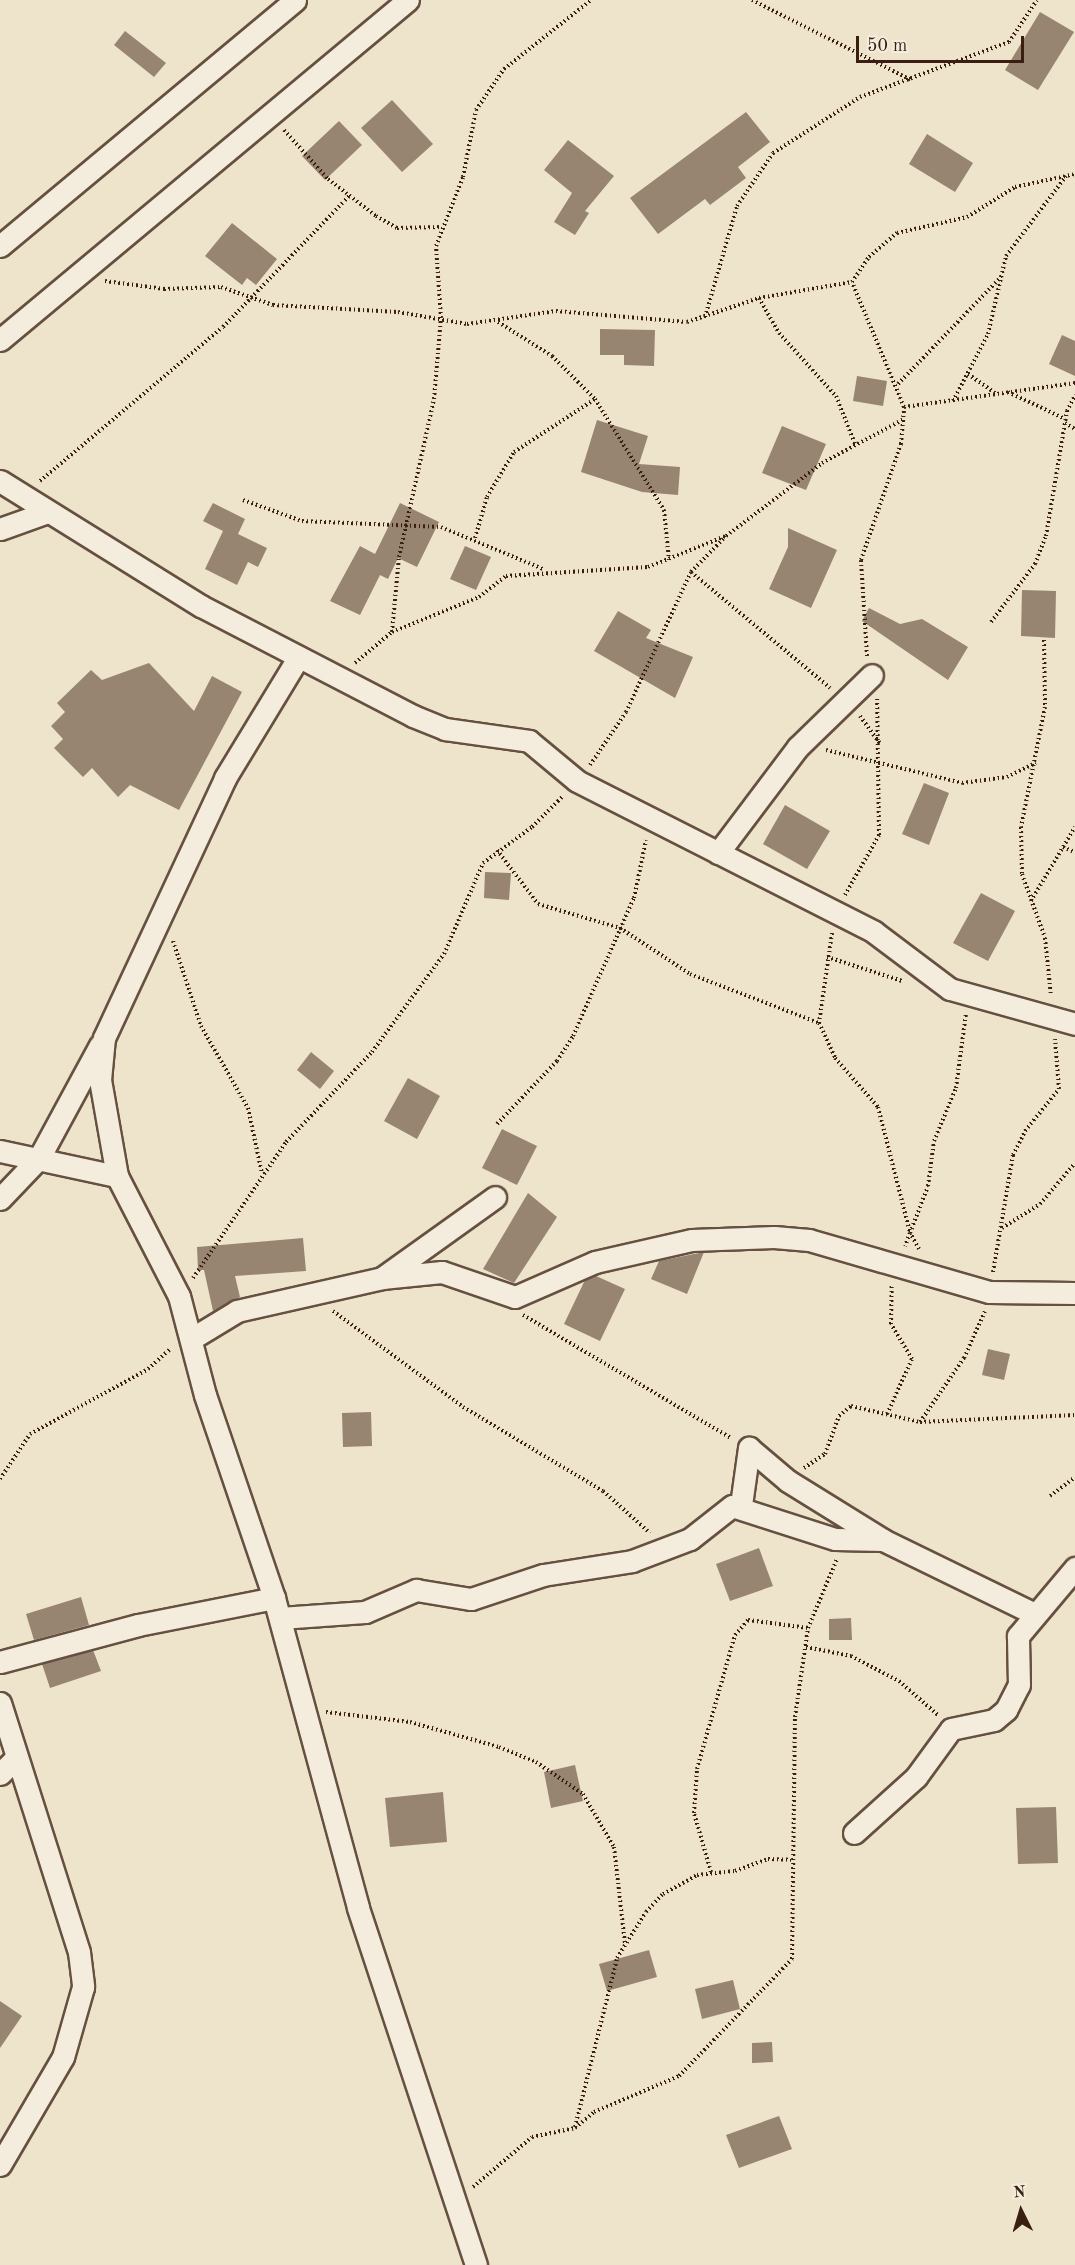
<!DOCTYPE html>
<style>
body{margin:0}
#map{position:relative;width:1075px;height:2265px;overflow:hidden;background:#eee4cb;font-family:"Old Standard TT",serif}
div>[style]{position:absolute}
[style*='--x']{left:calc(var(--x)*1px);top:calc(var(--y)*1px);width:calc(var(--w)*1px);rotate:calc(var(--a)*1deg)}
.building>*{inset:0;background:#978572}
.path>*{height:4px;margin-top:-2px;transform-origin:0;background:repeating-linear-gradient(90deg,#391e11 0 1.5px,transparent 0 4.5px)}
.roads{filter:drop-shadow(2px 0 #665040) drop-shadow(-2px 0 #665040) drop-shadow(0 2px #665040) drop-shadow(0 -2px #665040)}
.minor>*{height:21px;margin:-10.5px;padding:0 10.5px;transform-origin:10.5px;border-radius:10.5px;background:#f4eddd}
span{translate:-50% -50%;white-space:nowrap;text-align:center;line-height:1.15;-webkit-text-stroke:4.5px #f4eddd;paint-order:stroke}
.north{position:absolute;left:991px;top:2181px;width:60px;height:60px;-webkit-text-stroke:4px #f4eddd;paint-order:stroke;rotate:355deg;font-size:16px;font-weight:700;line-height:24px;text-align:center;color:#391e11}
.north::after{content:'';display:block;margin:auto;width:21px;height:27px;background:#391e11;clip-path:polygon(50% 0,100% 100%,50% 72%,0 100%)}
.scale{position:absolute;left:856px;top:36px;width:168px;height:27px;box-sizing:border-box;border:3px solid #391e11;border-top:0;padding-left:8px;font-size:18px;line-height:21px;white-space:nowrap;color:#391e11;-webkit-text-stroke:4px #f4eddd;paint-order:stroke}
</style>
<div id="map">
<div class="building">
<div style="clip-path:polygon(1040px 12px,1074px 32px,1038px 90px,1005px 70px)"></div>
<div style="clip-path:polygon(125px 31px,166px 63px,154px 77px,114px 45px)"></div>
<div style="clip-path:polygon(392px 100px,433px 144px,402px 172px,361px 128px)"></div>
<div style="clip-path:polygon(746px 112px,770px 142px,738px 167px,746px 178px,710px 205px,705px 199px,658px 234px,630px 198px)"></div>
<div style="clip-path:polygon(339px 121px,362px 145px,325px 180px,302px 156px)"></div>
<div style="clip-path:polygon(927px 134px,973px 163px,955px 192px,909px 164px)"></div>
<div style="clip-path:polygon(568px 140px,614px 176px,585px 211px,589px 213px,575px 235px,554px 222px,572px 193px,544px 170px)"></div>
<div style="clip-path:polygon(232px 223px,277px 259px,256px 285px,247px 278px,242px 285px,205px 256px)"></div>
<div style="clip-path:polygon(600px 329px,655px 330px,654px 366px,624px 365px,624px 355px,600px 355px)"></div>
<div style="clip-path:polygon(1062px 335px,1075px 341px,1075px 376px,1049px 364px)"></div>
<div style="clip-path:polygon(857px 376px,887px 381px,883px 406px,853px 401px)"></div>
<div style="clip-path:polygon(597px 420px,648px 436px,639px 464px,680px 467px,678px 495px,642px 492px,581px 472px)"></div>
<div style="clip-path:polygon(782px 426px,826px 444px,806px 490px,762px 473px)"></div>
<div style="clip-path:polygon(213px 503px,245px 519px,238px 534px,267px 548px,258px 567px,248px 562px,237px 585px,205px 569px,223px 531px,203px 521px)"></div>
<div style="clip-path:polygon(400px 503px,439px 522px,417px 567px,398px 558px,388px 579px,380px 575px,360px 615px,330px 601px,360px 546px,375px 554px)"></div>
<div style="clip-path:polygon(788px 528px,837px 550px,811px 608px,769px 589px,788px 547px)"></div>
<div style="clip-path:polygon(465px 546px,491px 557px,476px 590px,450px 579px)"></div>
<div style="clip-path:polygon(1022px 590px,1056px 591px,1055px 638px,1021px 636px)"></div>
<div style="clip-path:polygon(869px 608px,900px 624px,922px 619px,968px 647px,948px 680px,862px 621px)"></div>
<div style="clip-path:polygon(618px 611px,651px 630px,646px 638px,693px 657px,675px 698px,594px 651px)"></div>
<div style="clip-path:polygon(149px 663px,194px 711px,212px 676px,242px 692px,179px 810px,130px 785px,118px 797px,92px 768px,83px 777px,54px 748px,63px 739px,51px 726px,65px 712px,57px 703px,91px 670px,102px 680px)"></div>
<div style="clip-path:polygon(924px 783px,949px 793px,929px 845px,902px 834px)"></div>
<div style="clip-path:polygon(785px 805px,830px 831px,807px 869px,763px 844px)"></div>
<div style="clip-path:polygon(485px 872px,511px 873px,509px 900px,484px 898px)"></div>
<div style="clip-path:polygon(981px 893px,1015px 911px,988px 961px,953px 943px)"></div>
<div style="clip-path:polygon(311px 1052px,334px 1071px,320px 1089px,297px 1070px)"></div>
<div style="clip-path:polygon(408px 1078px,440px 1096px,417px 1139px,384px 1121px)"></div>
<div style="clip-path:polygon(502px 1129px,537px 1146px,517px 1185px,482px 1168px)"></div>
<div style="clip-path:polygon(528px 1193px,557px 1217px,514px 1283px,483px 1269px)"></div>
<div style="clip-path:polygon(303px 1238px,306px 1271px,235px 1276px,240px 1297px,213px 1311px,204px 1270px,198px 1270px,197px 1247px)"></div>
<div style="clip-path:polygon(704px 1252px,687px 1294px,651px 1279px,659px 1261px)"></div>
<div style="clip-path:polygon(596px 1276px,625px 1289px,600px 1341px,564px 1324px,585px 1280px)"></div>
<div style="clip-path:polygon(988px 1349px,1010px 1354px,1004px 1380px,982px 1375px)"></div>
<div style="clip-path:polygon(371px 1412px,372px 1446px,343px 1447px,342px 1413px)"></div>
<div style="clip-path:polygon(759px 1548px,773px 1586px,730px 1601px,716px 1564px)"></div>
<div style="clip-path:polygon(81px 1597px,89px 1625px,34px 1640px,26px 1614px)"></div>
<div style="clip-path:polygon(851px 1618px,852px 1640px,829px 1640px,829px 1619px)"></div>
<div style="clip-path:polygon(93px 1650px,101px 1671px,50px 1688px,42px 1664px)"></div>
<div style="clip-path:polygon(575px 1765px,583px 1801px,551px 1808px,544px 1772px)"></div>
<div style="clip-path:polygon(443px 1792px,447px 1842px,390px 1847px,385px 1798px)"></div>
<div style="clip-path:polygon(1056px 1807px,1058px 1863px,1018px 1864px,1016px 1808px)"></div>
<div style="clip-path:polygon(649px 1950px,657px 1977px,607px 1991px,599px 1964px)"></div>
<div style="clip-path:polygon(733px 1980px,740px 2009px,702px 2019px,695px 1989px)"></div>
<div style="clip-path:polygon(0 2001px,22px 2016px,0 2048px)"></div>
<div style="clip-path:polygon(772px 2042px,773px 2062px,752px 2063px,752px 2043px)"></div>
<div style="clip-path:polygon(779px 2116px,792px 2149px,739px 2168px,726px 2135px)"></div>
</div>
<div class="path">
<div style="--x:752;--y:0;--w:178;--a:26.7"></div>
<div style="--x:284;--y:130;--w:66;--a:48.1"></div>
<div style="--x:328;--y:179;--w:61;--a:37.6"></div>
<div style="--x:376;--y:216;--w:24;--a:30"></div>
<div style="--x:397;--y:228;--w:44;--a:-1.3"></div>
<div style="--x:105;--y:281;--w:60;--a:7.7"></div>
<div style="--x:164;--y:289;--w:57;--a:-2"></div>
<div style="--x:221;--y:287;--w:55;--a:19.1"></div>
<div style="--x:273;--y:305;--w:125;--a:3.2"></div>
<div style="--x:398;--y:312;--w:70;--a:9.9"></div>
<div style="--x:467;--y:324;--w:90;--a:-8.3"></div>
<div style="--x:556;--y:311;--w:131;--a:4.8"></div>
<div style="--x:687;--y:322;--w:76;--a:-18.4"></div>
<div style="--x:759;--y:298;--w:94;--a:-9.8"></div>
<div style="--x:759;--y:298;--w:40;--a:60.3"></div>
<div style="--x:779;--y:333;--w:85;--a:47.9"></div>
<div style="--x:836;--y:396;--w:52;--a:68.4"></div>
<div style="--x:705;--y:317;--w:116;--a:-73.9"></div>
<div style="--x:737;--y:206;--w:64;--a:-55.8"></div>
<div style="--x:773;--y:153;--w:103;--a:-32.8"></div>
<div style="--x:860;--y:97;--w:159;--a:-20.3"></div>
<div style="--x:1009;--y:42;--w:50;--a:-56.3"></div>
<div style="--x:498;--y:322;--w:64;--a:32.2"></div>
<div style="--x:552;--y:356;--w:61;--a:45"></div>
<div style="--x:595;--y:399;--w:131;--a:58.1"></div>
<div style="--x:664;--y:510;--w:50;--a:84.3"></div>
<div style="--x:968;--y:374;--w:35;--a:35"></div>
<div style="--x:898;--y:384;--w:149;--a:-46.1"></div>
<div style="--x:1008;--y:392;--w:63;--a:25.3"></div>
<div style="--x:953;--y:401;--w:76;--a:-62.4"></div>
<div style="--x:988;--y:334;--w:80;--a:-77"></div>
<div style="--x:1006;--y:256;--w:100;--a:-53.1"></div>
<div style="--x:904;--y:407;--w:173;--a:-8"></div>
<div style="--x:1065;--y:423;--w:12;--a:31"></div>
<div style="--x:40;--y:481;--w:239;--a:-40.1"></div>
<div style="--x:223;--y:327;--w:182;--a:-46.1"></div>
<div style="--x:243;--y:500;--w:63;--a:19.6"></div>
<div style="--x:302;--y:521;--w:139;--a:2.5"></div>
<div style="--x:441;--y:527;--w:110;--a:22.4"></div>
<div style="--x:475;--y:538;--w:43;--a:-73.7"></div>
<div style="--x:487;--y:497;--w:52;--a:-59"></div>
<div style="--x:514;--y:452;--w:97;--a:-33.2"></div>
<div style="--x:691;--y:572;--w:181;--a:39.8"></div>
<div style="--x:991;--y:622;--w:73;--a:-52.8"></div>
<div style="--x:1035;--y:564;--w:30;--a:-69"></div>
<div style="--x:1046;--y:536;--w:127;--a:-80.5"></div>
<div style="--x:1067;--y:411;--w:18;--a:-63"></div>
<div style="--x:392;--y:632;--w:75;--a:-84.7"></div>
<div style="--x:399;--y:557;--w:162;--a:-77.5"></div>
<div style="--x:434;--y:399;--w:81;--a:-85.1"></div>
<div style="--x:441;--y:318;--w:72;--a:-94"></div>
<div style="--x:436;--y:246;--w:74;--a:-68.6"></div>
<div style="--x:463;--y:177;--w:68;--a:-79"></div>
<div style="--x:476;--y:110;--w:50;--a:-55.7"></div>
<div style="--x:504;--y:69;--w:111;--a:-38.4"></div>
<div style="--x:1044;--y:640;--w:67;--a:89.1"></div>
<div style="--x:1045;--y:707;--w:122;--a:101.3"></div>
<div style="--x:1021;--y:827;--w:47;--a:88.8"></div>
<div style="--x:1022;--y:874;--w:68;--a:70.2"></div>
<div style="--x:1045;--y:938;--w:58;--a:84.1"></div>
<div style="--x:867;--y:656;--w:96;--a:-93.6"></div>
<div style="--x:861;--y:560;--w:123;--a:-71"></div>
<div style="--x:901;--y:444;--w:37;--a:-85"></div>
<div style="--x:904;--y:407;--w:135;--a:-112.6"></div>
<div style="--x:852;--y:282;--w:30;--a:-56"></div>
<div style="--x:869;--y:257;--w:37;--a:-41"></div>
<div style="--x:897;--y:233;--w:72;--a:-12.9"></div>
<div style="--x:967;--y:217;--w:57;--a:-32"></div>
<div style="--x:1015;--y:187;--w:61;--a:-12.2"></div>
<div style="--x:355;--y:663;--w:48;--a:-40"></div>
<div style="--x:392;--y:632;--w:94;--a:-21.9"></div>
<div style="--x:479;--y:597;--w:34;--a:-38"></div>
<div style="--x:506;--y:576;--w:142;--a:-3.6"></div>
<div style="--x:648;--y:567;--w:84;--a:-21.7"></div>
<div style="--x:726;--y:536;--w:121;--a:-37.2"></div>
<div style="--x:822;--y:463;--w:93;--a:-28.2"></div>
<div style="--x:860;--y:716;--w:34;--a:54"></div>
<div style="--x:826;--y:750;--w:140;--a:13.6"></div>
<div style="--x:962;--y:783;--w:45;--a:-7.6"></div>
<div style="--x:1007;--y:777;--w:32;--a:-26"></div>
<div style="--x:590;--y:765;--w:64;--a:-55.8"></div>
<div style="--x:626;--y:712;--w:154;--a:-65.1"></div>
<div style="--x:691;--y:572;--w:50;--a:-45.8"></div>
<div style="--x:1063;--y:847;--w:13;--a:23"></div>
<div style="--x:497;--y:850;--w:68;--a:52.8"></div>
<div style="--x:538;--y:904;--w:85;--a:16.3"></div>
<div style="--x:620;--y:928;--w:84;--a:33.3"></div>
<div style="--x:690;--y:974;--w:138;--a:20.8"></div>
<div style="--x:845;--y:895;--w:69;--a:-60.5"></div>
<div style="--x:879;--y:835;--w:136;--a:-90.8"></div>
<div style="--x:1031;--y:901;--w:86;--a:-59.3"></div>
<div style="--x:832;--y:933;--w:91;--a:98.2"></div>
<div style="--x:819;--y:1023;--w:38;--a:65"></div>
<div style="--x:835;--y:1058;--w:65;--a:48.7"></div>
<div style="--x:878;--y:1107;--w:130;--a:75.7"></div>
<div style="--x:910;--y:1233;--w:14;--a:111"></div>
<div style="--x:173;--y:941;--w:89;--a:71.8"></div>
<div style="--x:201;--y:1026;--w:95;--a:60.2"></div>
<div style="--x:248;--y:1108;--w:67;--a:78"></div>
<div style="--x:827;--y:957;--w:79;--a:17.7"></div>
<div style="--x:497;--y:1124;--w:87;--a:-46.4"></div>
<div style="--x:557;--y:1061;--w:30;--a:-57"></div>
<div style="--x:573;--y:1036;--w:151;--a:-66.2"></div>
<div style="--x:634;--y:898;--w:59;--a:-78.3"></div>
<div style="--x:1002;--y:1228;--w:45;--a:-32.3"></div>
<div style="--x:1040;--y:1204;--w:54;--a:-49.5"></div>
<div style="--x:919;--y:1249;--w:18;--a:-119"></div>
<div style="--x:910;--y:1233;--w:50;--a:-69"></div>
<div style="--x:928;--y:1186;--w:45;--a:-82.4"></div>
<div style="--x:934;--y:1141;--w:57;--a:-67.5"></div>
<div style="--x:956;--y:1088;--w:76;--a:-82.4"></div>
<div style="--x:993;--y:1272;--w:119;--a:-80.3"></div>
<div style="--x:1013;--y:1155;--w:27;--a:-63"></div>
<div style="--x:1025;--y:1131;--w:54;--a:-51"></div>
<div style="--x:1059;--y:1089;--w:50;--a:-94.6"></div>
<div style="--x:193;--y:1278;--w:165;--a:-55.6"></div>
<div style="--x:286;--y:1142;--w:124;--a:-46.3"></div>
<div style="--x:372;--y:1052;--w:122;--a:-53.7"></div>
<div style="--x:444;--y:954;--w:99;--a:-66.8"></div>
<div style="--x:483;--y:863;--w:61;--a:-36.3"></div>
<div style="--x:532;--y:827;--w:44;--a:-45"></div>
<div style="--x:333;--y:1311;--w:162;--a:36.4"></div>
<div style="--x:463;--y:1407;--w:163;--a:31"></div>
<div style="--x:603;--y:1491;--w:63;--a:41.8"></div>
<div style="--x:523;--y:1315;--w:242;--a:30.6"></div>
<div style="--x:887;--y:1414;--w:60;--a:-65.6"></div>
<div style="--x:912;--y:1359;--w:41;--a:-121"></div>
<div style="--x:891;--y:1324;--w:39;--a:-89"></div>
<div style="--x:920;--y:1422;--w:78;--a:-55.5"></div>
<div style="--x:964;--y:1358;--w:51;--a:-65.9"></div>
<div style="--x:804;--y:1468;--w:25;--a:-34"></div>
<div style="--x:825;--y:1454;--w:40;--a:-69.8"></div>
<div style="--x:839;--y:1416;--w:16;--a:-40"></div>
<div style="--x:851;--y:1406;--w:71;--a:13.1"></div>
<div style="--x:920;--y:1422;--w:155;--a:-2.6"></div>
<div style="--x:0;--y:1479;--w:54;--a:-56.3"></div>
<div style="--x:30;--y:1434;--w:135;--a:-28.8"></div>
<div style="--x:148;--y:1369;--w:31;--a:-42"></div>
<div style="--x:1050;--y:1496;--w:31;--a:-37"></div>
<div style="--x:806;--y:1647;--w:46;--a:11.3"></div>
<div style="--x:851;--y:1656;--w:54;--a:27.5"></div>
<div style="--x:899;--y:1681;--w:52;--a:41.1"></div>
<div style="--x:326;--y:1712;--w:85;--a:6.8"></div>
<div style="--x:410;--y:1722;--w:92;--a:15.7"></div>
<div style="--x:499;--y:1747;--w:40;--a:22"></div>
<div style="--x:536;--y:1762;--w:57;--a:34.2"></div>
<div style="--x:583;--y:1794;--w:61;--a:59.7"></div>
<div style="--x:614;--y:1847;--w:98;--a:83.5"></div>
<div style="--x:711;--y:1872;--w:61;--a:-106.1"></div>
<div style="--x:694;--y:1813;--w:44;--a:-86.1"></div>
<div style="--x:697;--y:1769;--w:139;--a:-74.2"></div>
<div style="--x:735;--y:1635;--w:20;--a:-49"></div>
<div style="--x:748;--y:1620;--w:61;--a:7.6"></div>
<div style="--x:575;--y:2127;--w:174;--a:-76"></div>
<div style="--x:617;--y:1958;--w:54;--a:-57.8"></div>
<div style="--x:646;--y:1912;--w:25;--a:-47"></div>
<div style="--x:663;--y:1894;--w:39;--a:-29"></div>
<div style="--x:697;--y:1875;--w:38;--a:-6"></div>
<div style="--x:735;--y:1871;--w:35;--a:-20"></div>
<div style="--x:768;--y:1859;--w:23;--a:2"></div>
<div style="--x:473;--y:2187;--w:77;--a:-40.3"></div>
<div style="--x:532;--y:2137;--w:44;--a:-11.8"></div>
<div style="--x:575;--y:2128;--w:25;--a:-40"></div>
<div style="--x:594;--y:2112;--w:92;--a:-23"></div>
<div style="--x:679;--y:2076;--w:163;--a:-46"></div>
<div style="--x:792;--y:1959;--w:242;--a:-89.3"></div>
<div style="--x:795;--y:1717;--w:90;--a:-81.7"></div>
<div style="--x:808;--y:1628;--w:75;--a:-67.2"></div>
</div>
<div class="roads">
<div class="minor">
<div style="--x:0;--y:246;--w:384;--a:-39.8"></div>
<div style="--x:0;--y:340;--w:531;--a:-39.81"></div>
<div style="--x:0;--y:481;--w:237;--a:31.9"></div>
<div style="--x:201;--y:606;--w:239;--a:27.4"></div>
<div style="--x:413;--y:716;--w:35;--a:22"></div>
<div style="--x:445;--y:729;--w:85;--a:8.1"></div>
<div style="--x:529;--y:741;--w:62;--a:39.8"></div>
<div style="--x:577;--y:781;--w:333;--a:26.9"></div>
<div style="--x:874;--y:932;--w:95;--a:36.9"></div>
<div style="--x:950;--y:989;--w:130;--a:15.6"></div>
<div style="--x:0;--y:529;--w:48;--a:-19.6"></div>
<div style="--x:718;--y:853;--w:133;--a:-53"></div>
<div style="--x:798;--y:747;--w:103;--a:-44.2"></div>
<div style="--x:0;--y:1151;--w:120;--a:12.1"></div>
<div style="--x:117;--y:1176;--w:135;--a:62.7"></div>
<div style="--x:179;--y:1296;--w:102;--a:75.3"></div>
<div style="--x:205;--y:1395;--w:214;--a:71.2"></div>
<div style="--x:274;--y:1598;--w:321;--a:74.8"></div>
<div style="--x:358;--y:1908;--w:376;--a:71.7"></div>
<div style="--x:117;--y:1176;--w:97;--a:-100"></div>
<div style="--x:100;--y:1080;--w:42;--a:-84.6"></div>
<div style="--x:104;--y:1038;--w:287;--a:-65"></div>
<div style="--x:225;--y:778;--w:140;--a:-58.7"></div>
<div style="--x:0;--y:1199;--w:57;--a:-46.4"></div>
<div style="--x:39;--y:1158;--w:128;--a:-61.6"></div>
<div style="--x:382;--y:1278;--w:60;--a:-5.7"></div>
<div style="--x:442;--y:1272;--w:77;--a:18.9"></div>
<div style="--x:515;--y:1297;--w:87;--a:-23.6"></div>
<div style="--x:595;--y:1262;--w:99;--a:-12.8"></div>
<div style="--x:692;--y:1240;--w:82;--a:-2.1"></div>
<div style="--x:774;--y:1237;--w:35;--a:5"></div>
<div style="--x:809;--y:1240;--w:187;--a:16.1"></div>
<div style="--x:989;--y:1292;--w:86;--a:0.7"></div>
<div style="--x:191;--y:1339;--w:54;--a:-31.3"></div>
<div style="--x:237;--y:1311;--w:149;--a:-12.8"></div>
<div style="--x:382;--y:1278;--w:139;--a:-35.6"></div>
<div style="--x:749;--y:1448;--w:51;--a:40.2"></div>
<div style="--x:788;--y:1481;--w:112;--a:31.8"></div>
<div style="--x:883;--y:1540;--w:169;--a:26"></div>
<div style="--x:741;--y:1505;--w:58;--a:-82"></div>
<div style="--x:280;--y:1618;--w:85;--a:-4"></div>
<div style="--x:365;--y:1612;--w:56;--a:-23.3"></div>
<div style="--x:416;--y:1590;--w:56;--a:9.3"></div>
<div style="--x:471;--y:1599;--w:76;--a:-18.4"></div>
<div style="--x:543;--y:1575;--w:90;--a:-8.9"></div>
<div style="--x:632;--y:1561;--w:62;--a:-20.8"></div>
<div style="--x:690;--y:1539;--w:53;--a:-38.2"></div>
<div style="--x:732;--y:1506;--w:108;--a:17.8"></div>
<div style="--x:835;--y:1539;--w:48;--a:1.2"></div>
<div style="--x:0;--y:1662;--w:143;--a:-15"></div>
<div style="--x:138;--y:1625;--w:139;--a:-11.2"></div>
<div style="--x:0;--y:1703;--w:261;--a:72.4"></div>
<div style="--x:79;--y:1952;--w:35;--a:83"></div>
<div style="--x:83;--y:1987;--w:73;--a:105.9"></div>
<div style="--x:63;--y:2057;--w:125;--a:120.3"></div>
<div style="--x:0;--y:1774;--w:21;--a:-45"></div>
<div style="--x:854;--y:1833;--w:84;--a:-42.1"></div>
<div style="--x:916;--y:1777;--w:59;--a:-53.9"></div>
<div style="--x:951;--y:1729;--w:44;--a:-11.8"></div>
<div style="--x:994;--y:1720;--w:16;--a:-40"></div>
<div style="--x:1006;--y:1710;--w:28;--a:-63"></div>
<div style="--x:1019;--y:1685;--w:49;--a:-91.2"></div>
<div style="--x:1018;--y:1636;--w:89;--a:-50"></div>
</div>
</div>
<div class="north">N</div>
<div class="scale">50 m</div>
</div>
